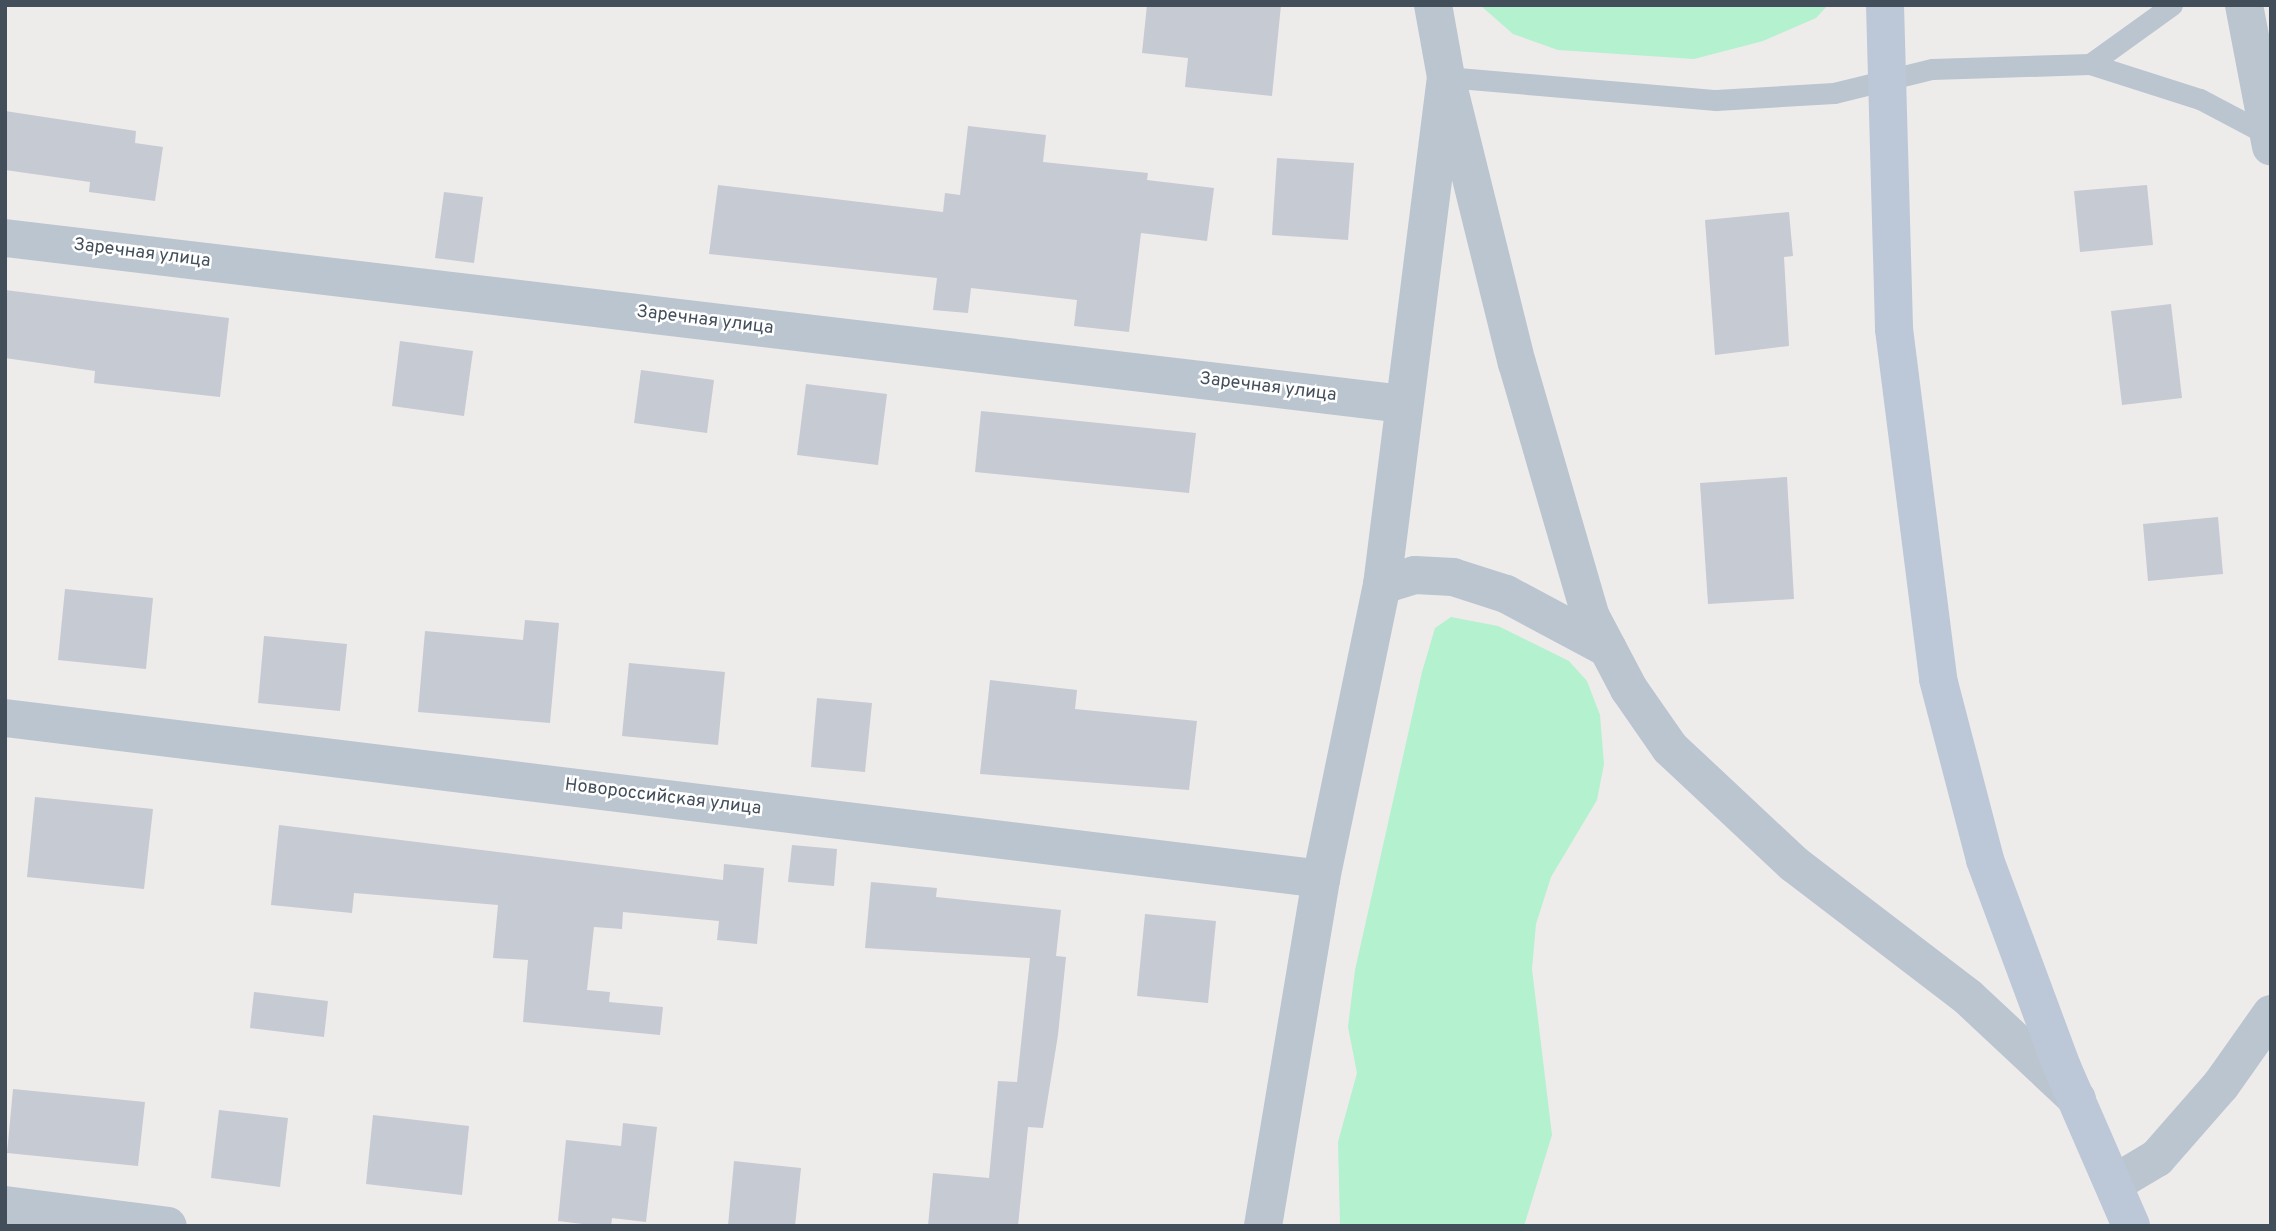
<!DOCTYPE html>
<meta charset="utf-8">
<style>
body{margin:0}
#map{position:relative;width:2276px;height:1231px;overflow:hidden;background:#eeebeb;font-family:Overpass,sans-serif}
div>[style]{position:absolute}
[style*='--x']{left:calc(var(--x)*1px);top:calc(var(--y)*1px);width:calc(var(--w)*1px);rotate:calc(var(--a)*1deg)}
.green>*{inset:0;background:#b4f1ce}
.building>*{inset:0;background:#c6cad2}
.lane>*{height:21px;margin:-10.5px;padding:0 10.5px;transform-origin:10.5px;border-radius:10.5px;background:#bac5cf}
.street>*{height:38px;margin:-19px;padding:0 19px;transform-origin:19px;border-radius:19px;background:#bac5cf}
.secondary>*{height:38px;margin:-19px;padding:0 19px;transform-origin:19px;border-radius:19px;background:#bcc8d7}
span{translate:-50% -50%;white-space:nowrap;text-align:center;line-height:1.15;-webkit-text-stroke:5px #fff;paint-order:stroke}
.street-label{font-size:18px;color:#424e5a}
.frame{position:absolute;inset:0;border:7px solid #424e5a;pointer-events:none}
</style>
<div id="map">
<div class="green">
<div style="clip-path:polygon(1480px 5px,1828px 5px,1816px 18px,1763px 41px,1694px 59px,1558px 50px,1513px 34px)"></div>
<div style="clip-path:polygon(1451px 617px,1498px 626px,1569px 661px,1587px 681px,1600px 715px,1604px 764px,1597px 800px,1551px 877px,1536px 924px,1532px 969px,1552px 1135px,1524px 1226px,1340px 1226px,1338px 1142px,1357px 1073px,1348px 1027px,1355px 970px,1422px 672px,1435px 628px)"></div>
</div>
<div class="building">
<div style="clip-path:polygon(1147px 5px,1281px 5px,1272px 96px,1185px 87px,1188px 58px,1142px 53px)"></div>
<div style="clip-path:polygon(5px 111px,136px 131px,135px 143px,163px 147px,155px 201px,89px 192px,90px 182px,5px 170px)"></div>
<div style="clip-path:polygon(968px 126px,1046px 135px,1043px 162px,1148px 173px,1147px 180px,1214px 188px,1207px 241px,1141px 233px,1129px 332px,1074px 326px,1077px 300px,971px 288px,968px 313px,933px 310px,937px 278px,709px 254px,718px 185px,943px 212px,945px 193px,960px 195px)"></div>
<div style="clip-path:polygon(1277px 158px,1354px 163px,1348px 240px,1272px 235px)"></div>
<div style="clip-path:polygon(2147px 185px,2153px 245px,2080px 252px,2074px 191px)"></div>
<div style="clip-path:polygon(444px 192px,483px 197px,474px 263px,435px 258px)"></div>
<div style="clip-path:polygon(1789px 212px,1793px 256px,1784px 257px,1789px 346px,1715px 355px,1705px 220px)"></div>
<div style="clip-path:polygon(5px 290px,229px 318px,220px 397px,94px 383px,95px 371px,5px 358px)"></div>
<div style="clip-path:polygon(2171px 304px,2182px 398px,2122px 405px,2111px 311px)"></div>
<div style="clip-path:polygon(400px 341px,473px 351px,464px 416px,392px 406px)"></div>
<div style="clip-path:polygon(641px 370px,714px 380px,707px 433px,634px 423px)"></div>
<div style="clip-path:polygon(806px 384px,887px 394px,878px 465px,797px 455px)"></div>
<div style="clip-path:polygon(981px 411px,1196px 433px,1189px 493px,975px 472px)"></div>
<div style="clip-path:polygon(1787px 477px,1794px 599px,1708px 604px,1700px 483px)"></div>
<div style="clip-path:polygon(2218px 517px,2223px 574px,2148px 581px,2143px 524px)"></div>
<div style="clip-path:polygon(65px 589px,153px 598px,146px 669px,58px 660px)"></div>
<div style="clip-path:polygon(525px 620px,559px 623px,550px 723px,418px 712px,425px 631px,523px 640px)"></div>
<div style="clip-path:polygon(264px 636px,347px 644px,340px 711px,258px 703px)"></div>
<div style="clip-path:polygon(629px 663px,725px 672px,718px 745px,622px 736px)"></div>
<div style="clip-path:polygon(990px 680px,1077px 690px,1075px 709px,1197px 721px,1189px 790px,980px 774px)"></div>
<div style="clip-path:polygon(817px 698px,872px 703px,865px 772px,811px 767px)"></div>
<div style="clip-path:polygon(35px 797px,153px 809px,144px 889px,27px 877px)"></div>
<div style="clip-path:polygon(279px 825px,723px 880px,724px 864px,764px 868px,757px 944px,717px 940px,719px 921px,623px 912px,622px 929px,594px 927px,587px 990px,610px 992px,609px 1002px,663px 1007px,660px 1035px,523px 1022px,528px 960px,493px 958px,498px 905px,354px 893px,352px 913px,271px 905px)"></div>
<div style="clip-path:polygon(792px 845px,837px 849px,834px 886px,788px 882px)"></div>
<div style="clip-path:polygon(871px 882px,937px 888px,936px 897px,1061px 910px,1056px 956px,1066px 957px,1058px 1035px,1043px 1128px,1028px 1127px,1018px 1226px,928px 1226px,933px 1173px,989px 1178px,998px 1081px,1017px 1082px,1030px 958px,865px 948px)"></div>
<div style="clip-path:polygon(1145px 914px,1216px 921px,1208px 1003px,1137px 996px)"></div>
<div style="clip-path:polygon(254px 992px,328px 1001px,324px 1037px,250px 1028px)"></div>
<div style="clip-path:polygon(13px 1089px,145px 1102px,138px 1166px,7px 1153px)"></div>
<div style="clip-path:polygon(219px 1110px,288px 1118px,280px 1187px,211px 1178px)"></div>
<div style="clip-path:polygon(373px 1115px,469px 1126px,462px 1195px,366px 1184px)"></div>
<div style="clip-path:polygon(623px 1123px,657px 1127px,646px 1222px,612px 1218px,611px 1226px,599px 1226px,558px 1221px,566px 1140px,621px 1146px)"></div>
<div style="clip-path:polygon(734px 1161px,801px 1168px,795px 1226px,728px 1226px)"></div>
</div>
<div class="lane">
<div style="--x:2090;--y:64;--w:101;--a:-35.7"></div>
<div style="--x:1446;--y:77;--w:271;--a:4.9"></div>
<div style="--x:1716;--y:100;--w:118;--a:-3.4"></div>
<div style="--x:1834;--y:93;--w:101;--a:-13.8"></div>
<div style="--x:1932;--y:69;--w:158;--a:-1.8"></div>
<div style="--x:2090;--y:64;--w:115;--a:17.7"></div>
<div style="--x:2200;--y:99;--w:77;--a:27.9"></div>
</div>
<div class="street">
<div style="--x:2244;--y:5;--w:144;--a:79.2"></div>
<div style="--x:1446;--y:77;--w:295;--a:76.1"></div>
<div style="--x:1517;--y:363;--w:262;--a:73.8"></div>
<div style="--x:1590;--y:615;--w:84;--a:62.2"></div>
<div style="--x:1629;--y:689;--w:72;--a:55.2"></div>
<div style="--x:1670;--y:748;--w:170;--a:43.1"></div>
<div style="--x:1794;--y:864;--w:219;--a:37.4"></div>
<div style="--x:1968;--y:997;--w:149;--a:43.1"></div>
<div style="--x:5;--y:238;--w:1409;--a:6.77"></div>
<div style="--x:1382;--y:585;--w:34;--a:-17"></div>
<div style="--x:1415;--y:575;--w:38;--a:3"></div>
<div style="--x:1453;--y:577;--w:56;--a:17.8"></div>
<div style="--x:1506;--y:594;--w:115;--a:28.1"></div>
<div style="--x:5;--y:718;--w:1326;--a:6.97"></div>
<div style="--x:2115;--y:1183;--w:49;--a:-30.8"></div>
<div style="--x:2157;--y:1158;--w:97;--a:-48.8"></div>
<div style="--x:2221;--y:1085;--w:87;--a:-54.8"></div>
<div style="--x:5;--y:1205;--w:164;--a:7.3"></div>
<div style="--x:1263;--y:1226;--w:352;--a:-80.5"></div>
<div style="--x:1321;--y:879;--w:300;--a:-78.3"></div>
<div style="--x:1382;--y:585;--w:512;--a:-82.82"></div>
<div style="--x:1446;--y:77;--w:73;--a:-100.2"></div>
</div>
<div class="secondary">
<div style="--x:1885;--y:5;--w:324;--a:88.4"></div>
<div style="--x:1894;--y:329;--w:353;--a:82.8"></div>
<div style="--x:1938;--y:679;--w:187;--a:75.4"></div>
<div style="--x:1985;--y:860;--w:221;--a:69.6"></div>
<div style="--x:2062;--y:1067;--w:173;--a:66.5"></div>
</div>
<div class="street-label">
<span style="left:142px;top:254px;rotate:7deg">Заречная улица</span>
<span style="left:705px;top:321px;rotate:7deg">Заречная улица</span>
<span style="left:1268px;top:388px;rotate:7deg">Заречная улица</span>
<span style="left:663px;top:798px;rotate:7deg">Новороссийская улица</span>
</div>
<div class="frame"></div>
</div>
